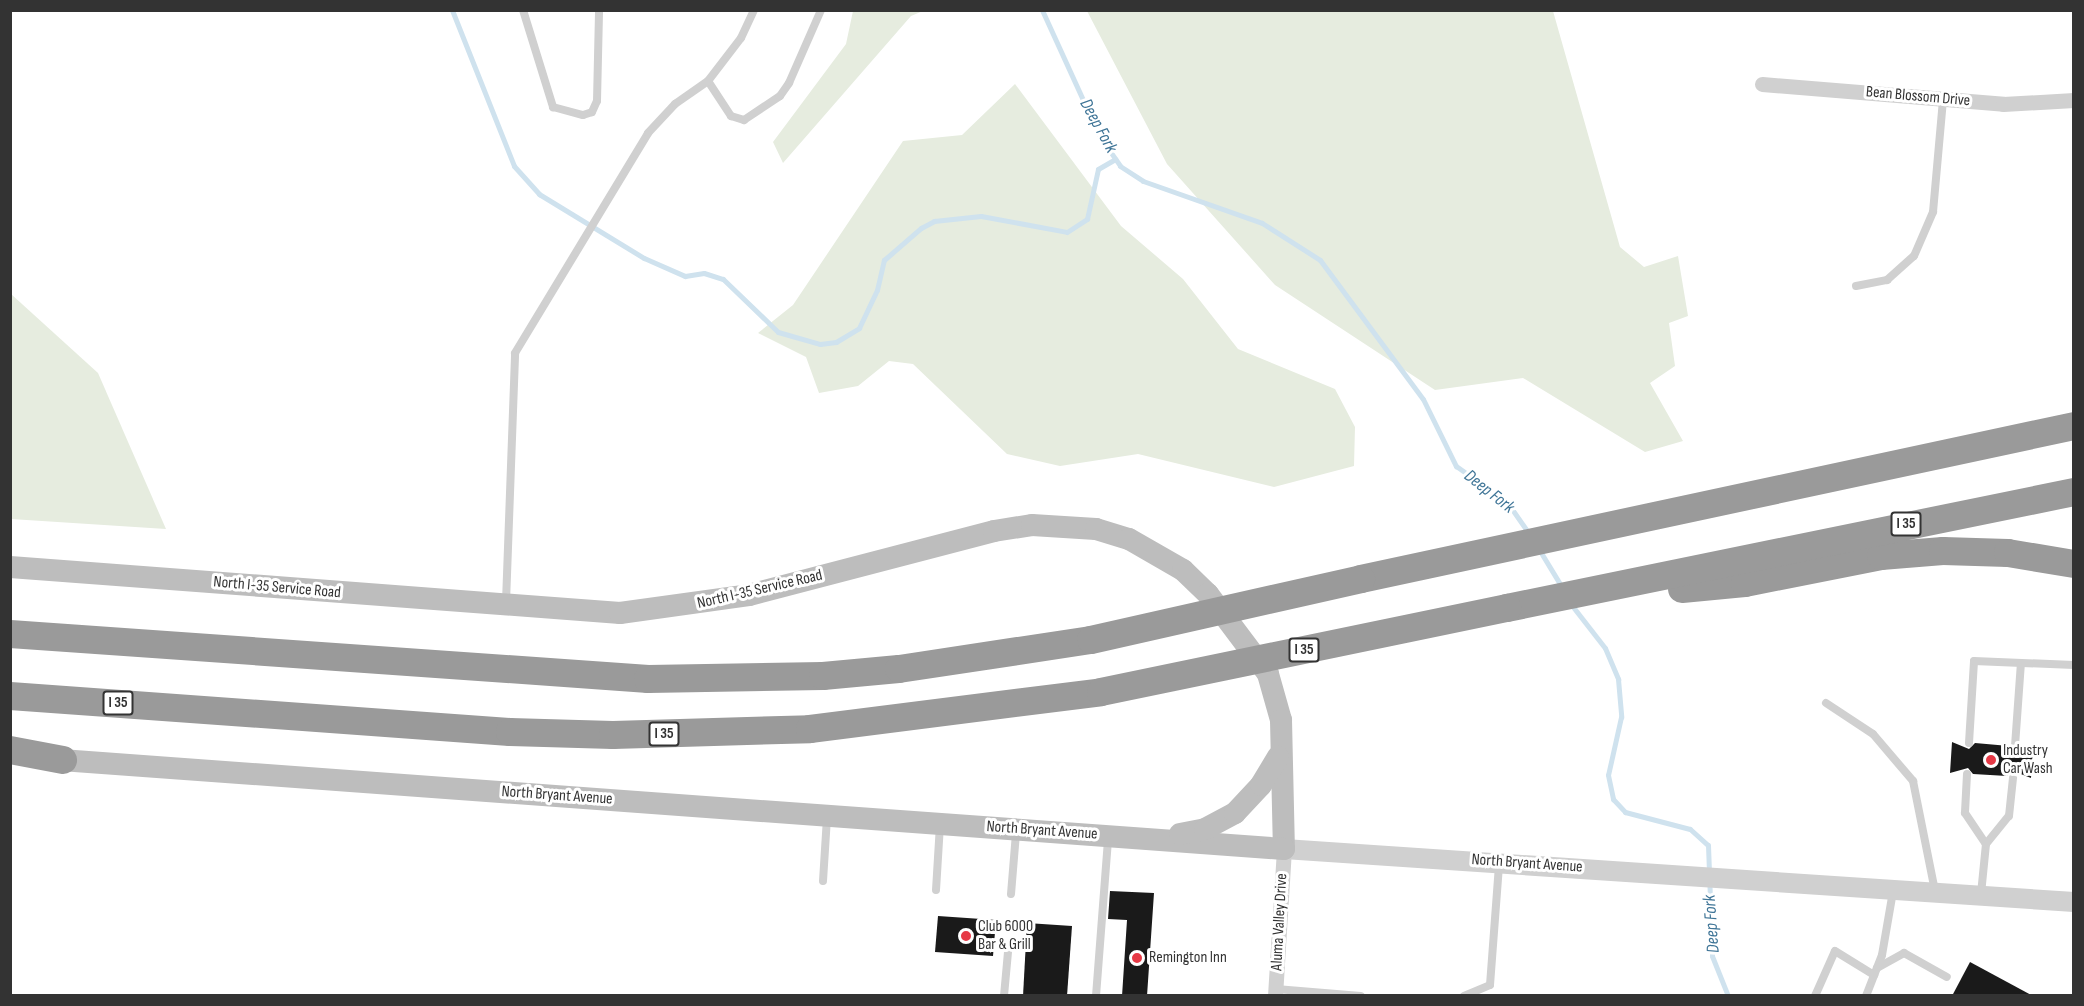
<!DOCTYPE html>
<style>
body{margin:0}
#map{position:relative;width:2084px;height:1006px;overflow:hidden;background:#fff;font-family:"Sofia Sans Condensed",sans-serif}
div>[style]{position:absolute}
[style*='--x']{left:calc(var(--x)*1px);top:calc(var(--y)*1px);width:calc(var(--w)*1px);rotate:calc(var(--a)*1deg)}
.green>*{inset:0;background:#e6ecdf}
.stream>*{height:5px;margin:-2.5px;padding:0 2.5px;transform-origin:2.5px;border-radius:2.5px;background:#cfe2ee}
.building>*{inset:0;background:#1a1a1a}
.service>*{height:8px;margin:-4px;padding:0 4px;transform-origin:4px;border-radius:4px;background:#d0d0d0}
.minor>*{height:15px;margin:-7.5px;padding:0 7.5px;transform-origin:7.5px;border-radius:7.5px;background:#d0d0d0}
.tertiary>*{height:20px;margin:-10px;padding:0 10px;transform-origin:10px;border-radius:10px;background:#d0d0d0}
.secondary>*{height:22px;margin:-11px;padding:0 11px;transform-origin:11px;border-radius:11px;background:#bdbdbd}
.motorway>*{height:28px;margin:-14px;padding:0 14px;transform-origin:14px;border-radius:14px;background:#9a9a9a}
.motorway-bridge>*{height:28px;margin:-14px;padding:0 14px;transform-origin:14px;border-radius:14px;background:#9a9a9a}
.dots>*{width:16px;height:16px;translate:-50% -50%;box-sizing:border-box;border:3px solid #fff;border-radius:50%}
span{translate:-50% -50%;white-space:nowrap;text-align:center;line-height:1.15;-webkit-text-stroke:6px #fff;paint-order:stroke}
.shield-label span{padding:2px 4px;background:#fff;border:2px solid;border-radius:4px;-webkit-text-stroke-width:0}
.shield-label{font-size:15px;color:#333;font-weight:700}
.street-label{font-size:16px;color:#333}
.poi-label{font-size:16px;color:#333}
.left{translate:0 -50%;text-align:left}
.water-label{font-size:18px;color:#3f7597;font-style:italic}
.frame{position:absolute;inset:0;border:12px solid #333;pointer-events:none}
</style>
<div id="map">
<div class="green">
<div style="clip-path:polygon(853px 11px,923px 11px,911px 16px,783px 163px,773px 142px,846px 44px)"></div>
<div style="clip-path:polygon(1087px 11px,1553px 11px,1620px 247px,1644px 267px,1678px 256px,1688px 316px,1669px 323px,1675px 366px,1650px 383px,1683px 441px,1645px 452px,1523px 378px,1435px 390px,1275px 285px,1167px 164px)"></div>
<div style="clip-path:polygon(1015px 84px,1121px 226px,1183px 279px,1238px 349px,1335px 389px,1355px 427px,1354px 466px,1274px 487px,1138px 454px,1060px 466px,1007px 454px,913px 364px,889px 361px,858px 386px,819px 393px,806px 357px,758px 333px,793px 305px,903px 141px,962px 135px)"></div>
<div style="clip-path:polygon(11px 294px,98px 373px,166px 529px,11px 519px)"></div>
</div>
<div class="stream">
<div style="--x:452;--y:10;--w:168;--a:68.3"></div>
<div style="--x:514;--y:166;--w:38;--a:48"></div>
<div style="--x:539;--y:194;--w:123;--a:31.4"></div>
<div style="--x:644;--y:258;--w:45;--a:23.7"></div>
<div style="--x:685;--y:276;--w:19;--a:-9"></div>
<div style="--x:704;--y:273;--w:20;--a:18"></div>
<div style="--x:723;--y:279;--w:76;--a:43.9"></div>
<div style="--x:778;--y:332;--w:44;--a:15.9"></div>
<div style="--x:820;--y:344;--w:16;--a:-7"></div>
<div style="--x:836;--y:342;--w:27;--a:-31"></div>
<div style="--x:859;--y:328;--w:42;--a:-64.7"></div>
<div style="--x:877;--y:290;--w:31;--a:-77"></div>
<div style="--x:884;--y:260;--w:49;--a:-40.9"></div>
<div style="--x:921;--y:228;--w:15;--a:-28"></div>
<div style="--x:934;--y:221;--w:47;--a:-6.1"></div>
<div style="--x:981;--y:216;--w:87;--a:10.5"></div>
<div style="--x:1067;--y:232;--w:24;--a:-33"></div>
<div style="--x:1087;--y:219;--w:51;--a:-77.6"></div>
<div style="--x:1098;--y:169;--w:20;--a:-30"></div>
<div style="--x:1042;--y:10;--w:140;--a:65.5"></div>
<div style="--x:1100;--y:137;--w:35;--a:55"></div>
<div style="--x:1120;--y:166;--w:27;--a:33"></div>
<div style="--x:1143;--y:181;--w:126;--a:19.4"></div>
<div style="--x:1262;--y:223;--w:69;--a:32.5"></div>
<div style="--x:1320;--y:260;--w:173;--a:53.5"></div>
<div style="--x:1423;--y:399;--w:75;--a:63.8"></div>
<div style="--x:1456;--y:466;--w:62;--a:35.2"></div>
<div style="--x:1507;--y:502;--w:40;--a:55.1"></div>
<div style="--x:1540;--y:551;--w:44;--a:58.8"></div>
<div style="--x:1570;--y:603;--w:57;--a:52.1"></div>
<div style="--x:1605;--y:648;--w:34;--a:67"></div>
<div style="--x:1618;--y:679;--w:38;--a:85"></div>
<div style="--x:1621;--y:717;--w:59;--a:102.6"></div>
<div style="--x:1608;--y:775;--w:25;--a:78"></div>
<div style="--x:1613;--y:799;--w:18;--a:47"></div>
<div style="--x:1625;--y:812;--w:67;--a:14.7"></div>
<div style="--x:1690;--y:829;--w:24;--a:42"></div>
<div style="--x:1708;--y:845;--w:111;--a:87.9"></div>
<div style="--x:1712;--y:956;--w:43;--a:68.2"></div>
</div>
<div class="building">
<div style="clip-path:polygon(1952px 742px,1969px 749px,1975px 743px,2009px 746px,2015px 752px,2021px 746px,2033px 747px,2031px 778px,2013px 771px,2007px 776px,1973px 774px,1968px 768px,1950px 773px)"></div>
<div style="clip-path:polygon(1110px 891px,1154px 893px,1147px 996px,1122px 996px,1127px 920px,1108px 919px)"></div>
<div style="clip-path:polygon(938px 916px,996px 920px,993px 956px,935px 952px)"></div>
<div style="clip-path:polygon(1027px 923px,1072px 926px,1067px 996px,1023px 996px)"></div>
<div style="clip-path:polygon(1970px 962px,2033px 996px,1952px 996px)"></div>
</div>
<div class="service">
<div style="--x:523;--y:10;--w:102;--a:72.8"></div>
<div style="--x:553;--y:107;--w:31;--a:15"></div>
<div style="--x:583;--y:115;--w:9;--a:-18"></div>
<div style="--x:592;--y:112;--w:12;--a:-66"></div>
<div style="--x:597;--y:101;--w:91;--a:-88.7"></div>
<div style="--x:708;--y:81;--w:42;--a:56.7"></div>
<div style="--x:731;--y:116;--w:14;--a:17"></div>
<div style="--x:744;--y:120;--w:43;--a:-33.7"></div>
<div style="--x:780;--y:96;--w:16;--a:-55"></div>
<div style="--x:789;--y:83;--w:80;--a:-66.3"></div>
<div style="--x:1856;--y:286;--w:32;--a:-11"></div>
<div style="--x:1887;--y:280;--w:36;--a:-42"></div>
<div style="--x:1914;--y:256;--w:48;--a:-66.6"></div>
<div style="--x:1933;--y:212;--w:113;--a:-84.9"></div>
<div style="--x:506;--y:602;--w:249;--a:-87.9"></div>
<div style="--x:515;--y:353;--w:257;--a:-58.8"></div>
<div style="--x:648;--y:133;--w:40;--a:-47"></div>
<div style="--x:675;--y:104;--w:40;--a:-34.9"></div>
<div style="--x:708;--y:81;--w:54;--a:-52.5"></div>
<div style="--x:741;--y:38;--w:31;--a:-65"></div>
<div style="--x:1826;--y:703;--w:56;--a:33.4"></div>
<div style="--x:1873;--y:734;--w:62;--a:49.6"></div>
<div style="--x:1913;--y:781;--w:112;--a:78.7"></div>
<div style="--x:1969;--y:743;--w:82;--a:-86.5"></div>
<div style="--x:1974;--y:661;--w:100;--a:2.3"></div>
<div style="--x:2015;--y:746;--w:83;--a:-85.9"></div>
<div style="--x:1967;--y:774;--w:39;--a:93"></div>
<div style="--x:1965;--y:813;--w:37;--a:56"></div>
<div style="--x:823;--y:881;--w:64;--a:-86.4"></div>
<div style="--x:936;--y:890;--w:65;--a:-86.5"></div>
<div style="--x:1011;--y:894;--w:61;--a:-85.3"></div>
<div style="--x:1981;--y:894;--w:50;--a:-84.3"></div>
<div style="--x:1986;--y:844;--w:36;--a:-51"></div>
<div style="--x:2009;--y:816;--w:39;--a:-84"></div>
<div style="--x:1877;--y:968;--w:31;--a:-29"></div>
<div style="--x:1904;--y:953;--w:49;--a:29.2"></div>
<div style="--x:1276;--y:989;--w:85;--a:4.7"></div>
<div style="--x:1004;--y:996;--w:44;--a:-84.8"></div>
<div style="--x:1096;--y:996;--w:156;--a:-85.6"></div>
<div style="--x:1464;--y:996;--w:28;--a:-23"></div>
<div style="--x:1490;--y:985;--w:121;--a:-85.7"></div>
<div style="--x:1815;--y:996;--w:49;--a:-66"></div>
<div style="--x:1835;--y:951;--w:46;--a:31.6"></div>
<div style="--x:1866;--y:996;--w:44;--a:-68.7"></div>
<div style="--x:1882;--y:955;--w:65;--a:-80.2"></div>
</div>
<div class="minor">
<div style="--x:1762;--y:84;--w:242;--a:4.7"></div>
<div style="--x:2003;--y:104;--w:71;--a:-3.2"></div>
<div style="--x:1275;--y:996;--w:147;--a:-86.5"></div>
</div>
<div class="tertiary">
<div style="--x:1284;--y:849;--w:792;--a:3.84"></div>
</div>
<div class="secondary">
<div style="--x:10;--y:567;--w:612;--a:4.31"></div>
<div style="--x:620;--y:613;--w:130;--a:-7.9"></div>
<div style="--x:749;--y:595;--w:253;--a:-14.6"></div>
<div style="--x:994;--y:531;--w:38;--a:-9"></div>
<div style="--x:1032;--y:525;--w:64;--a:3.6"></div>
<div style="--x:1096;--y:529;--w:34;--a:17"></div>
<div style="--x:1129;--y:539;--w:62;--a:29.9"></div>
<div style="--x:1183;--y:570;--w:35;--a:44"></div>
<div style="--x:1208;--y:594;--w:100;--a:53.1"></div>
<div style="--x:1268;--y:674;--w:48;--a:74.2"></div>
<div style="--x:1281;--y:720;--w:129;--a:88.7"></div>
<div style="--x:1284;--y:849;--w:1240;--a:-175.84"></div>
<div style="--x:1180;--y:834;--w:25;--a:-11"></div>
<div style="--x:1205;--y:829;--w:34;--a:-28"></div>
<div style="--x:1235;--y:813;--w:38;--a:-47"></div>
<div style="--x:1261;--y:785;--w:33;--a:-59"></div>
</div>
<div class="motorway">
<div style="--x:1361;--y:579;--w:729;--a:-12.11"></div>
<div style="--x:1682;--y:589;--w:63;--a:-5.4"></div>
<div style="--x:1745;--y:583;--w:139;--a:-11.2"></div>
<div style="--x:1881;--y:556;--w:62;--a:-4.6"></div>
<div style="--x:1943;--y:551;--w:65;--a:1.8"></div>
<div style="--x:2008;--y:553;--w:67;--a:9.5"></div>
<div style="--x:1507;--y:608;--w:579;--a:-11.56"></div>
<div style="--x:10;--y:634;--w:640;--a:4.03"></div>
<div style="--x:648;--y:679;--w:175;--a:-1"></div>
<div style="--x:823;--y:676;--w:76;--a:-5.3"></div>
<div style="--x:899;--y:669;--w:194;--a:-8.6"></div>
<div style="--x:10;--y:696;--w:501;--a:4.12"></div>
<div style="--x:510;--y:732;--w:103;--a:1.7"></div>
<div style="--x:613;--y:735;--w:197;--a:-1.7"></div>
<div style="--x:810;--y:729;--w:293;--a:-7.2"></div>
<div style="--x:10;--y:750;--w:54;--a:10.7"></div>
</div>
<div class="motorway-bridge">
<div style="--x:1091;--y:640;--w:277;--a:-12.7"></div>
<div style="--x:1101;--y:692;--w:415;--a:-11.7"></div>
</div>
<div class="dots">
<div style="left:1991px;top:760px;background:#e63946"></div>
<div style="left:966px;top:936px;background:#e63946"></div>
<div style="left:1137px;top:958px;background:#e63946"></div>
</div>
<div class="shield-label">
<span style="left:1906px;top:524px">I 35</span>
<span style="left:1304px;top:650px">I 35</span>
<span style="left:118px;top:703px">I 35</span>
<span style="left:664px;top:734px">I 35</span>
</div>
<div class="street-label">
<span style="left:1918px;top:97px;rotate:5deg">Bean Blossom Drive</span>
<span style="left:277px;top:588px;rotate:5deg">North I-35 Service Road</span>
<span style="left:760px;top:590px;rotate:-13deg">North I-35 Service Road</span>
<span style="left:557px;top:796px;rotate:4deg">North Bryant Avenue</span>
<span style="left:1042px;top:831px;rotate:4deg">North Bryant Avenue</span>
<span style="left:1527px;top:864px;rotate:4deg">North Bryant Avenue</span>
<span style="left:1280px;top:922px;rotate:-87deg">Aluma Valley Drive</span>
</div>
<div class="poi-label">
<span class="left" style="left:2003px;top:760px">Industry<br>Car Wash</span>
<span class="left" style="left:978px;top:936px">Club 6000<br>Bar &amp; Grill</span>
<span class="left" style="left:1149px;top:958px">Remington Inn</span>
</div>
<div class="water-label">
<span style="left:1098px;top:126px;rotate:61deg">Deep Fork</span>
<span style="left:1489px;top:492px;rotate:38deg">Deep Fork</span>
<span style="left:1712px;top:924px;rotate:-94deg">Deep Fork</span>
</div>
<div class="frame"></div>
</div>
